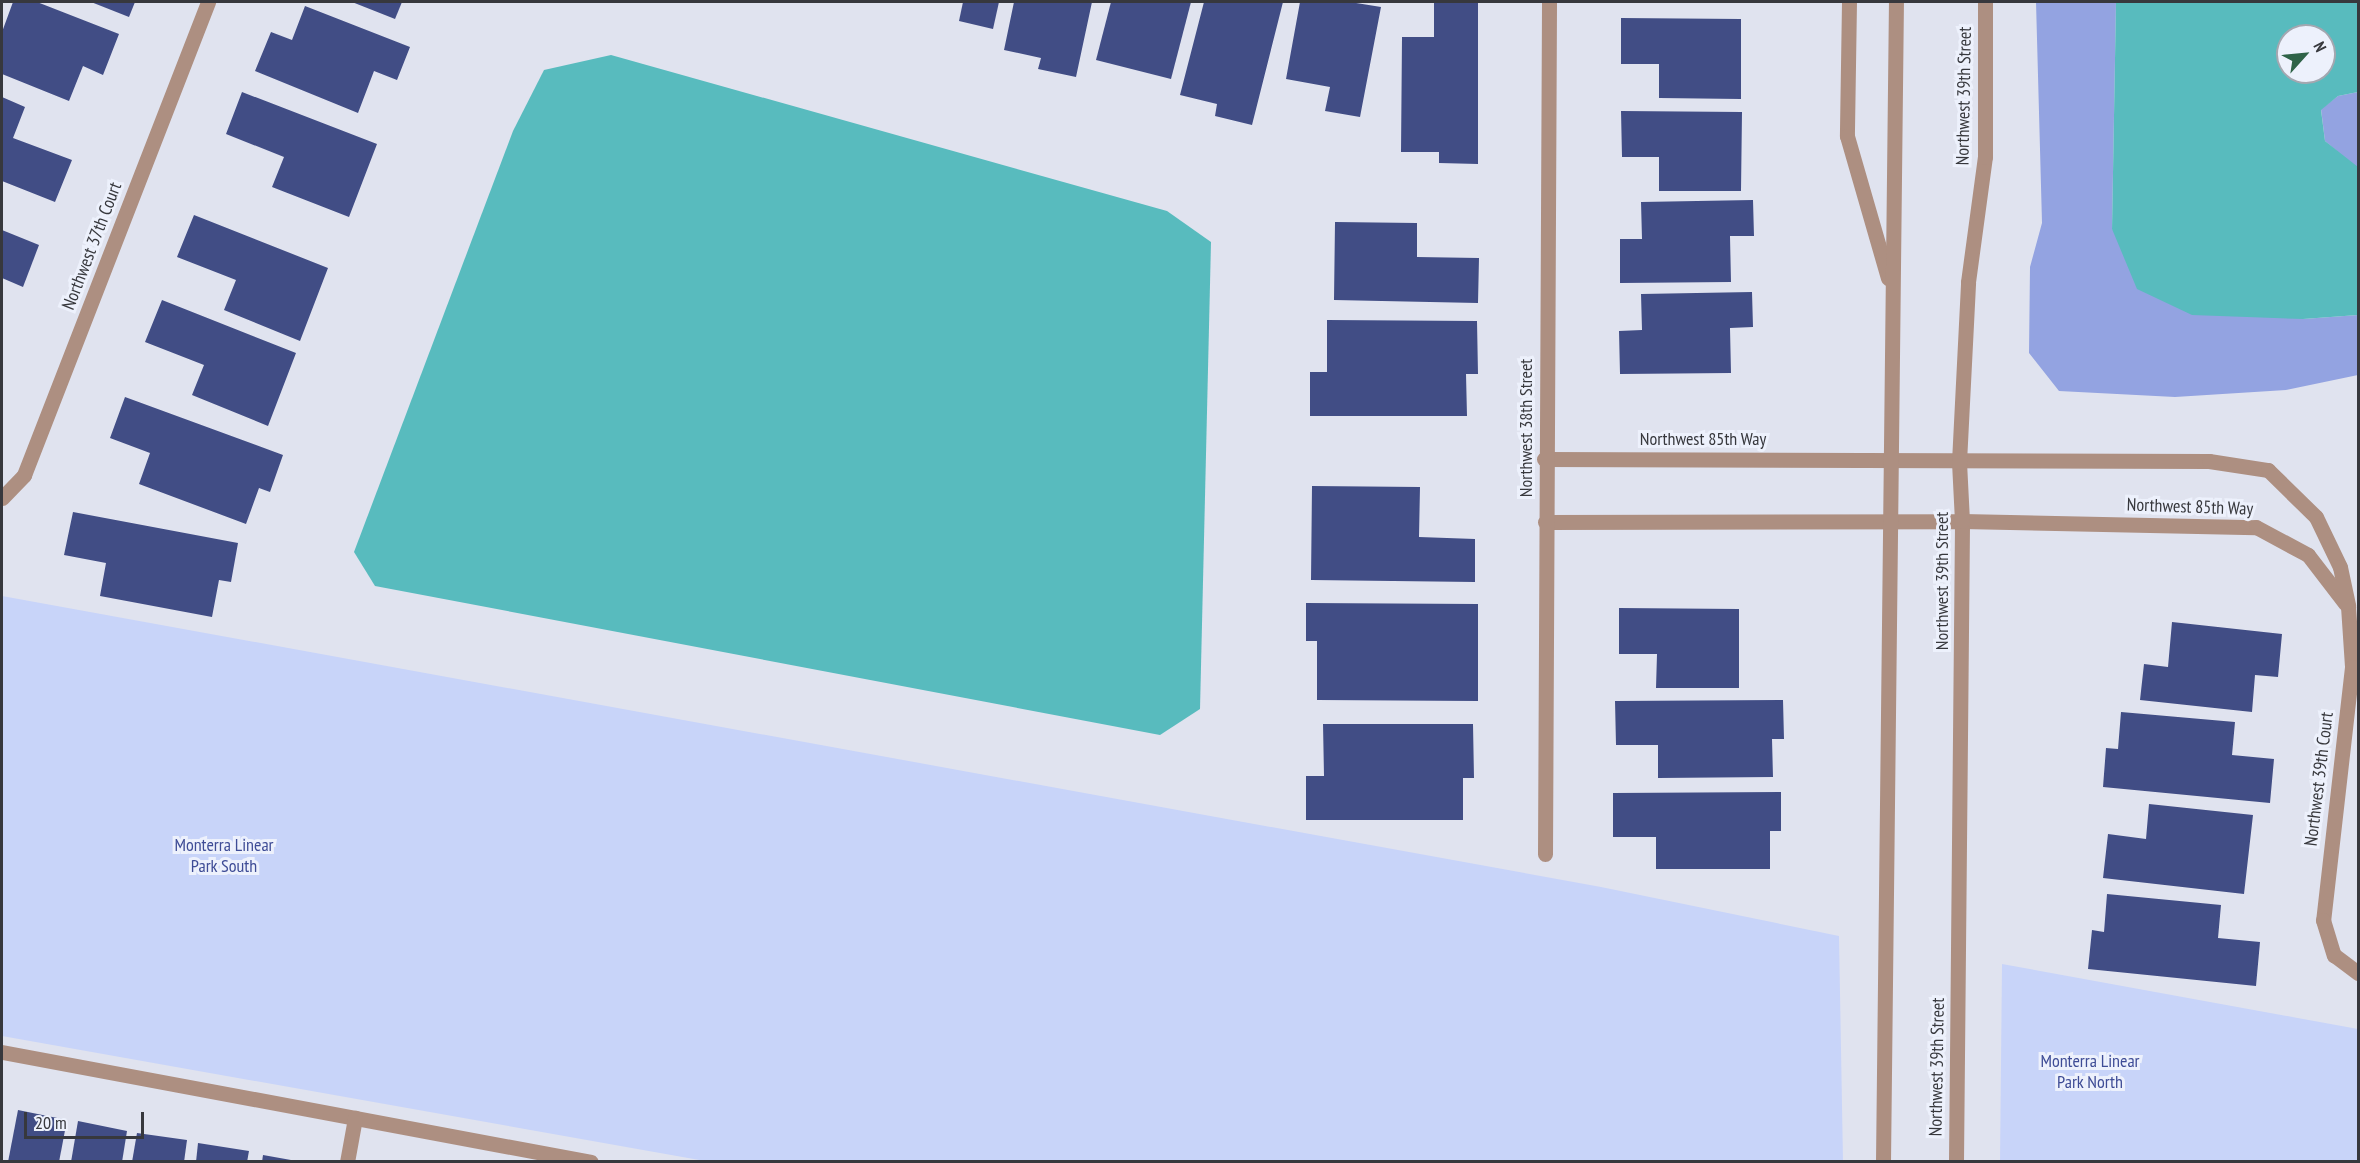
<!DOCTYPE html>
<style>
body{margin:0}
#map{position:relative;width:2360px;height:1163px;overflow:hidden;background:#e0e3ef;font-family:"PT Sans Narrow",sans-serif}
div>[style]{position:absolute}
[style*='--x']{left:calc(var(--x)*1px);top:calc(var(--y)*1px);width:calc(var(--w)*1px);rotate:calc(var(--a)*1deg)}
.green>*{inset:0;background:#c8d4f9}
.forest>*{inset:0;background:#93a3e1}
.water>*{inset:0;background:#58bbbe}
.building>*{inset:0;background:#414d85}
.minor>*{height:15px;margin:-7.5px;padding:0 7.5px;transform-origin:7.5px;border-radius:7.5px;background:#ad8f81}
span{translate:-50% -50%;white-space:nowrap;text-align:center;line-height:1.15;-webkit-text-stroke:6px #edf1fc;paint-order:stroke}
.street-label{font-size:18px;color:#37383d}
.park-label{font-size:18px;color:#3e4c96}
.frame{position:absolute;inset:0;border:3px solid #37383d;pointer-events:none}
.north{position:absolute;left:2276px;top:24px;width:60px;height:60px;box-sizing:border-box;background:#edf1fc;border:2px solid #a4a7b0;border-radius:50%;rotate:63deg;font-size:16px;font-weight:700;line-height:24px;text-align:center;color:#37383d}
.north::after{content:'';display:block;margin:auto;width:21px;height:27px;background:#2f6348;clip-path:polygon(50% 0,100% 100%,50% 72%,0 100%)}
.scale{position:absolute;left:24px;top:1112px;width:120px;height:27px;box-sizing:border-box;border:3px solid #37383d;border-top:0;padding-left:8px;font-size:18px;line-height:21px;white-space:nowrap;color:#37383d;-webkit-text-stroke:4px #edf1fc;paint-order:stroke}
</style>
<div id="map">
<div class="green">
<div style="clip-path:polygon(2px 596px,1601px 887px,1839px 936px,1843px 1161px,705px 1161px,2px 1036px)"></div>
<div style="clip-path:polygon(2002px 964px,2358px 1029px,2358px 1161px,2000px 1161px)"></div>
</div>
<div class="forest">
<div style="clip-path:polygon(2036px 2px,2116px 2px,2112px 229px,2303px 319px,2358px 315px,2358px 375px,2286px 390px,2175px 397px,2059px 391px,2029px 353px,2030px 267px,2042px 223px)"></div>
<div style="clip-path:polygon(2358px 92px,2358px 167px,2357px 168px,2325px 141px,2321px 109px,2338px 96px)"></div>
</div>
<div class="water">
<div style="clip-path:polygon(evenodd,2116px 2px,2358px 2px,2358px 92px,2338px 96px,2321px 110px,2325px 141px,2358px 167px,2358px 315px,2303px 319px,2192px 315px,2137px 289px,2112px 229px,2116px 2px,2288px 36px,2324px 36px,2324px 72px,2288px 72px,2288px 36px)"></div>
<div style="clip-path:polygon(611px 55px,1167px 211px,1211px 242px,1200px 709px,1160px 735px,375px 586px,354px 552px,513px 131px,544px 70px)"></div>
</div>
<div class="building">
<div style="clip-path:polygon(13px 2px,37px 2px,119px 34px,103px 75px,83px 66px,69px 101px,2px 74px,2px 32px)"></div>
<div style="clip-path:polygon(91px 2px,135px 2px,129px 17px)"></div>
<div style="clip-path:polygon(352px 2px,402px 2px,395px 19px)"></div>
<div style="clip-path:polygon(963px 2px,999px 2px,993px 29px,959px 21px)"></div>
<div style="clip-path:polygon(1014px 2px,1092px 2px,1076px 77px,1038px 69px,1041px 58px,1004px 50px)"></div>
<div style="clip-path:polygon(1111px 2px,1191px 2px,1171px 79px,1096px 60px)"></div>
<div style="clip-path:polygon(1204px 2px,1283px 2px,1252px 125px,1215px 116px,1217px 104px,1180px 95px)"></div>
<div style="clip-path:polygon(1300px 2px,1350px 2px,1381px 7px,1360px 117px,1325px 111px,1330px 87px,1286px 79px)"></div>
<div style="clip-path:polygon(1434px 2px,1478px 2px,1478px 164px,1439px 163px,1439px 152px,1401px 152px,1402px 37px,1434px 37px)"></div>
<div style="clip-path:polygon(305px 6px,410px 47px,397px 80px,374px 71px,358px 113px,255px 71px,271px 32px,292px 40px)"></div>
<div style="clip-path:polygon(1621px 18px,1741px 19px,1741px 99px,1659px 98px,1659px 64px,1621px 64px)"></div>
<div style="clip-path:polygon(242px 92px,377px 144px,349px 217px,272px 187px,284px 157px,226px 134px)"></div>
<div style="clip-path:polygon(2px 97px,25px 107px,13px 138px,72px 160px,55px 202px,2px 181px)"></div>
<div style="clip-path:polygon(1621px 111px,1742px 112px,1741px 191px,1659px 191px,1659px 157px,1622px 157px)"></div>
<div style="clip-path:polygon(1753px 200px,1754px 236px,1730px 236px,1731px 282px,1620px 283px,1620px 239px,1642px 239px,1641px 202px)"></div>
<div style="clip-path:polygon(194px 215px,328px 268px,300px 341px,224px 310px,236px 280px,177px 257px)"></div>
<div style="clip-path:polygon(1335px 222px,1417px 223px,1417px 257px,1479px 258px,1478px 303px,1334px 300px)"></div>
<div style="clip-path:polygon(2px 230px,39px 245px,23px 287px,2px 278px)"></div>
<div style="clip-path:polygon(1752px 292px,1753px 327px,1730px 328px,1731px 373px,1620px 374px,1619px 331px,1642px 330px,1641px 294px)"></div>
<div style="clip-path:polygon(162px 300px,296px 353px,268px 426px,192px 395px,204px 365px,145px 342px)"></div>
<div style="clip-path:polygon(1327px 320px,1477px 321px,1478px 374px,1466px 374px,1467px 416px,1310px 416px,1310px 372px,1327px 372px)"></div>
<div style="clip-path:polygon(125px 397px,283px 455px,270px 492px,259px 488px,246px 524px,139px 484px,150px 453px,110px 438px)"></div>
<div style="clip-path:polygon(1312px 486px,1420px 487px,1419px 537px,1475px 539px,1475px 582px,1311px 580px)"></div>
<div style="clip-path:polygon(73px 512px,238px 543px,231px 582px,219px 580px,212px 617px,100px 596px,106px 563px,64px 555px)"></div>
<div style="clip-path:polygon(1306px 603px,1478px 604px,1478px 701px,1317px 700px,1317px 641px,1306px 641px)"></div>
<div style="clip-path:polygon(1619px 608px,1739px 609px,1739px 688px,1656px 688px,1657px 654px,1619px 654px)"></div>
<div style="clip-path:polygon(2172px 622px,2282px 634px,2278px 677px,2255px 675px,2252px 712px,2140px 700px,2144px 664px,2168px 667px)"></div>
<div style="clip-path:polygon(1783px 700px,1784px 739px,1772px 739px,1773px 777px,1658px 778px,1658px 745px,1616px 745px,1615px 701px)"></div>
<div style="clip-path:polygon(2121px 712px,2235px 722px,2232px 755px,2274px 759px,2270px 803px,2103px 787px,2106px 748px,2118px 749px)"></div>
<div style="clip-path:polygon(1323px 724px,1473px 724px,1474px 778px,1463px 778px,1463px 820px,1306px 820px,1306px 776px,1324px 776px)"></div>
<div style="clip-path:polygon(1781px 792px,1781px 831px,1770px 831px,1770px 869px,1656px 869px,1656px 837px,1613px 837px,1613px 793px)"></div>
<div style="clip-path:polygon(2149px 804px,2253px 815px,2244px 894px,2103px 878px,2108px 834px,2146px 839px)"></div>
<div style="clip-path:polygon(2107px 894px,2221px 905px,2218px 938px,2260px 942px,2256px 986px,2088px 969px,2092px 930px,2104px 932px)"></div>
<div style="clip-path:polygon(18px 1110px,67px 1120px,59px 1162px,8px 1162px)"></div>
<div style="clip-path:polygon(78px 1121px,127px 1131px,122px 1162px,71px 1162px)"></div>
<div style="clip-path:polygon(137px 1133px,187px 1140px,184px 1162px,132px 1162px)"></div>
<div style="clip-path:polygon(198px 1143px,249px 1151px,247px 1162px,196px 1162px)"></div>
<div style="clip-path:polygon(263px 1155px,291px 1160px,290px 1162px,262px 1162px)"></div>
</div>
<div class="minor">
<div style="--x:1849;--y:2;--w:134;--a:90.9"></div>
<div style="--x:1847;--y:136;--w:148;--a:73.9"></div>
<div style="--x:1544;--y:459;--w:665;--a:0.17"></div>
<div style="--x:2209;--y:461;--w:60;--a:8.7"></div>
<div style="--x:2268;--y:470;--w:67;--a:44.4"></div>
<div style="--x:2316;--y:517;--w:55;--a:64.4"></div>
<div style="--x:2340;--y:567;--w:40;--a:78"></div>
<div style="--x:2348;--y:606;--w:61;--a:86.2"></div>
<div style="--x:2352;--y:667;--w:255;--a:96.5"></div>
<div style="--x:2323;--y:920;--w:37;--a:73"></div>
<div style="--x:2334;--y:955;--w:30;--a:37"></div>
<div style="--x:2;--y:498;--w:32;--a:-46"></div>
<div style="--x:24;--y:475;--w:508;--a:-68.74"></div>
<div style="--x:1545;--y:522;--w:417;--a:-0.1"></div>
<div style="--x:1962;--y:521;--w:294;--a:1.2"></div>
<div style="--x:2256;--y:527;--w:59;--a:28.3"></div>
<div style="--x:2308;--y:555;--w:61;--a:52.4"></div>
<div style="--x:1545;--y:854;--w:852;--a:-89.73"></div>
<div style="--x:2;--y:1052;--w:599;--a:10.58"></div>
<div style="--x:347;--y:1162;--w:45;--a:-79.7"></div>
<div style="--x:1883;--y:1162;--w:1160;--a:-89.36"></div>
<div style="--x:1956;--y:1162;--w:641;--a:-89.46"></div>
<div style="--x:1962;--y:521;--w:59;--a:-92.9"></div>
<div style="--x:1959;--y:462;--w:180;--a:-87.1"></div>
<div style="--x:1968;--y:282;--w:126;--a:-82.3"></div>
<div style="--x:1985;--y:157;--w:155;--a:-90"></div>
</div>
<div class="street-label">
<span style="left:1964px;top:96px;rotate:-89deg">Northwest 39th Street</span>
<span style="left:92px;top:246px;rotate:-69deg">Northwest 37th Court</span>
<span style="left:1526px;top:428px;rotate:-90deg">Northwest 38th Street</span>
<span style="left:1703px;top:439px">Northwest 85th Way</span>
<span style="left:2190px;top:507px;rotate:2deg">Northwest 85th Way</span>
<span style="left:1942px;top:581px;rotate:-90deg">Northwest 39th Street</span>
<span style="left:2319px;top:779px;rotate:-83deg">Northwest 39th Court</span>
<span style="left:1937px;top:1067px;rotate:-89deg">Northwest 39th Street</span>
</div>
<div class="park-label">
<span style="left:224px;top:856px">Monterra Linear<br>Park South</span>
<span style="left:2090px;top:1072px">Monterra Linear<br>Park North</span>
</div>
<div class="frame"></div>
<div class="north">N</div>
<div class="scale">20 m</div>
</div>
